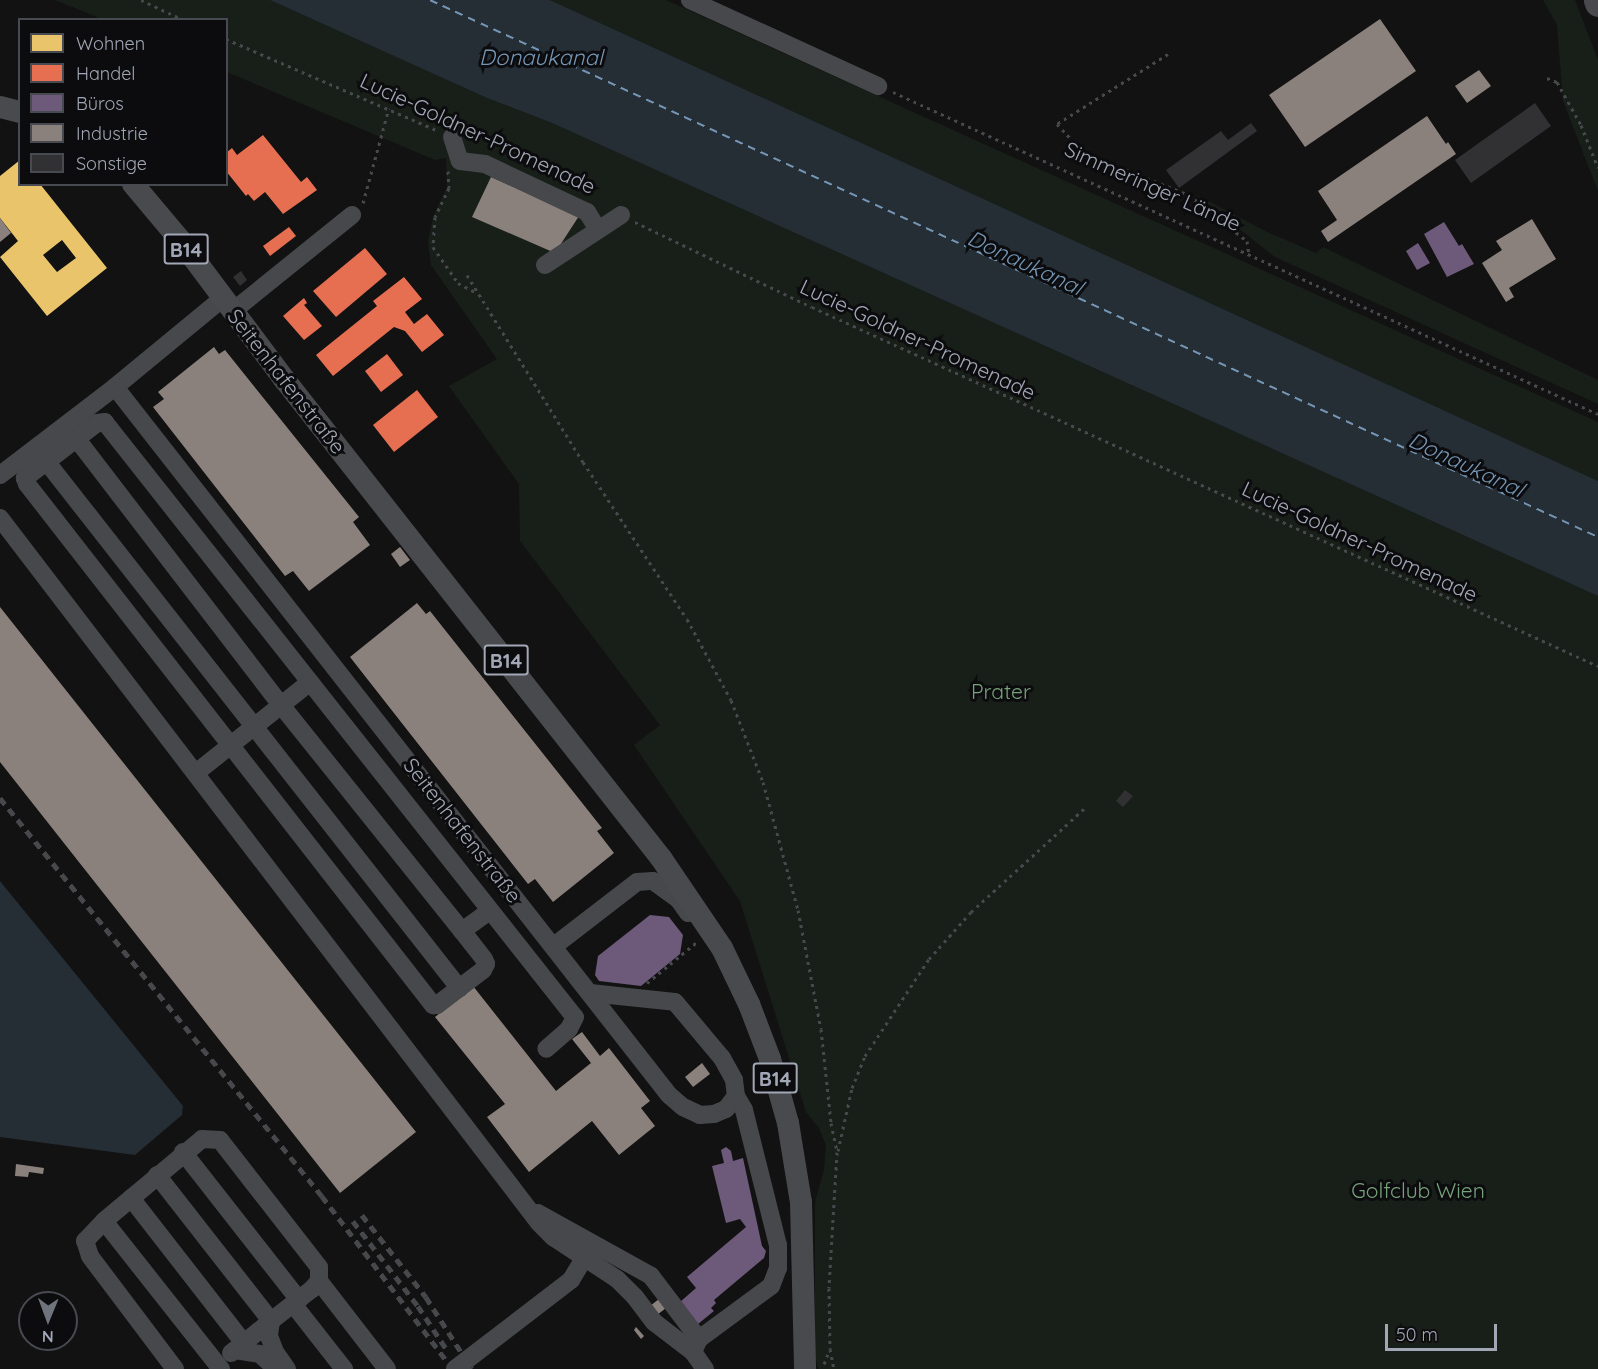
<!DOCTYPE html>
<meta charset="utf-8">
<style>
body{margin:0}
#map{position:relative;width:1598px;height:1369px;overflow:hidden;background:#121212;font-family:Quicksand,sans-serif}
div>[style]{position:absolute}
[style*='--x']{left:calc(var(--x)*1px);top:calc(var(--y)*1px);width:calc(var(--w)*1px);rotate:calc(var(--a)*1deg)}
.green>*{inset:0;background:#181f19}
.water>*{inset:0;background:#252d35}
.homes>*{inset:0;background:#e9c46a}
.shops>*{inset:0;background:#e76f51}
.offices>*{inset:0;background:#6d597a}
.industry>*{inset:0;background:#8a817c}
.ferry>*{height:1.5px;margin-top:-0.75px;transform-origin:0;background:repeating-linear-gradient(90deg,#7495b4 0 8px,transparent 0 14px)}
.building>*{inset:0;background:#313133}
.path>*{height:3px;margin-top:-1.5px;transform-origin:0;background:repeating-linear-gradient(90deg,#47494d 0 3px,transparent 0 7.5px)}
.minor>*{height:18px;margin:-9px;padding:0 9px;transform-origin:9px;border-radius:9px;background:#46484b}
.major>*{height:22px;margin:-11px;padding:0 11px;transform-origin:11px;border-radius:11px;background:#494a4d}
.highway>*{height:27px;margin:-13.5px;padding:0 13.5px;transform-origin:13.5px;border-radius:13.5px;background:#49494e}
.rail>*{height:4.5px;margin-top:-2.25px;transform-origin:0;background:repeating-linear-gradient(90deg,#46484b 0 8px,transparent 0 14px)}
span{translate:-50% -50%;white-space:nowrap;text-align:center;line-height:1.15;-webkit-text-stroke:6px #0c0c0e;paint-order:stroke}
.shield-label span{padding:2px 4px;background:#0c0c0e;border:2px solid;border-radius:4px;-webkit-text-stroke-width:0}
.shield-label{font-size:20px;color:#a1a7b5;font-weight:700}
.street-label{font-size:21px;color:#a1a7b5}
.park-label{font-size:21px;color:#76a27a}
.water-label{font-size:22px;color:#7495b4;font-style:italic}
.legend{position:absolute;left:18px;top:18px;width:210px;height:168px;box-sizing:border-box;background:#0c0c0e;border:2px solid #484a51;margin:0;padding:8px 10px;list-style:none;font-size:18px;color:#a1a7b5}
.legend li{display:flex;align-items:center;gap:12px;height:30px}
.legend b{width:30px;border:2px solid #484a51}
.north{position:absolute;left:18px;top:1291px;width:60px;height:60px;box-sizing:border-box;background:#0c0c0e;border:2px solid #484a51;border-radius:50%;rotate:181deg;font-size:16px;font-weight:700;line-height:24px;text-align:center;color:#a1a7b5}
.north::after{content:'';display:block;margin:auto;width:21px;height:27px;background:#6f737c;clip-path:polygon(50% 0,100% 100%,50% 72%,0 100%)}
.scale{position:absolute;left:1385px;top:1324px;width:112px;height:27px;box-sizing:border-box;border:3px solid #a1a7b5;border-top:0;padding-left:8px;font-size:18px;line-height:21px;white-space:nowrap;color:#a1a7b5;-webkit-text-stroke:4px #0c0c0e;paint-order:stroke}
</style>
<div id="map">
<div class="green">
<div style="clip-path:polygon(55px 0,270px 0,487px 98px,552px 123px,1598px 596px,1598px 1369px,819px 1369px,815px 1357px,815px 1202px,824px 1170px,826px 1145px,819px 1128px,806px 1112px,740px 901px,634px 745px,660px 725px,520px 541px,519px 484px,449px 386px,497px 359px,431px 265px,428px 242px,433px 217px,447px 187px,446px 158px,435px 160px,227px 72px,226px 20px,102px 19px)"></div>
<div style="clip-path:polygon(550px 0,666px 0,1598px 422px,1598px 481px)"></div>
<div style="clip-path:polygon(1543px 0,1575px 0,1598px 60px,1598px 191px,1563px 101px,1557px 25px)"></div>
<div style="clip-path:polygon(1195px 194px,1267px 232px,1316px 253px,1323px 247px,1598px 380px,1598px 404px,1275px 257px)"></div>
</div>
<div class="water">
<div style="clip-path:polygon(270px 0,550px 0,1598px 481px,1598px 596px,552px 123px,487px 98px)"></div>
<div style="clip-path:polygon(0 881px,183px 1106px,182px 1115px,135px 1155px,0 1137px)"></div>
</div>
<div class="homes">
<div style="clip-path:polygon(evenodd,20px 160px,20px 184px,40px 184px,107px 268px,47px 316px,0 257px,18px 241px,0 218px,0 176px,20px 160px,62px 240px,76px 258px,57px 272px,43px 255px,62px 240px)"></div>
</div>
<div class="shops">
<div style="clip-path:polygon(263px 135px,301px 182px,307px 177px,317px 190px,283px 214px,265px 192px,254px 201px,248px 194px,246px 196px,226px 171px,226px 153px,232px 148px,237px 155px)"></div>
<div style="clip-path:polygon(289px 227px,296px 236px,270px 256px,263px 246px)"></div>
<div style="clip-path:polygon(365px 248px,387px 274px,336px 317px,313px 291px)"></div>
<div style="clip-path:polygon(404px 277px,422px 299px,405px 312px,414px 324px,427px 314px,444px 335px,422px 352px,405px 331px,394px 327px,333px 376px,316px 355px,377px 306px,373px 301px)"></div>
<div style="clip-path:polygon(304px 298px,307px 303px,304px 305px,322px 326px,304px 340px,283px 316px)"></div>
<div style="clip-path:polygon(387px 354px,403px 375px,381px 392px,365px 371px)"></div>
<div style="clip-path:polygon(417px 390px,438px 417px,394px 452px,373px 425px)"></div>
</div>
<div class="offices">
<div style="clip-path:polygon(1444px 222px,1459px 246px,1462px 244px,1474px 264px,1447px 277px,1424px 234px)"></div>
<div style="clip-path:polygon(1418px 243px,1430px 263px,1417px 270px,1406px 251px)"></div>
<div style="clip-path:polygon(650px 915px,669px 917px,683px 935px,680px 954px,641px 986px,599px 981px,595px 975px,598px 956px)"></div>
<div style="clip-path:polygon(726px 1147px,731px 1151px,733px 1161px,743px 1158px,762px 1246px,766px 1251px,764px 1258px,714px 1300px,716px 1303px,711px 1308px,714px 1311px,698px 1324px,680px 1302px,696px 1288px,687px 1277px,746px 1227px,740px 1219px,726px 1223px,712px 1166px,724px 1163px,721px 1150px)"></div>
</div>
<div class="industry">
<div style="clip-path:polygon(1380px 19px,1416px 71px,1305px 147px,1269px 95px)"></div>
<div style="clip-path:polygon(1479px 70px,1491px 86px,1467px 103px,1455px 86px)"></div>
<div style="clip-path:polygon(1427px 116px,1446px 144px,1448px 142px,1456px 154px,1328px 242px,1321px 231px,1337px 220px,1318px 191px)"></div>
<div style="clip-path:polygon(491px 177px,579px 216px,555px 253px,472px 217px)"></div>
<div style="clip-path:polygon(0 218px,11px 233px,0 242px)"></div>
<div style="clip-path:polygon(1532px 219px,1556px 259px,1509px 288px,1514px 297px,1506px 302px,1482px 263px,1502px 250px,1496px 241px)"></div>
<div style="clip-path:polygon(214px 347px,219px 354px,225px 350px,359px 517px,353px 522px,370px 545px,309px 591px,293px 571px,285px 576px,153px 407px,164px 399px,158px 392px)"></div>
<div style="clip-path:polygon(400px 547px,410px 560px,400px 567px,391px 554px)"></div>
<div style="clip-path:polygon(417px 603px,426px 614px,430px 611px,602px 828px,597px 831px,614px 853px,553px 902px,535px 879px,528px 884px,350px 657px)"></div>
<div style="clip-path:polygon(0 607px,416px 1132px,340px 1193px,0 762px)"></div>
<div style="clip-path:polygon(473px 986px,556px 1091px,591px 1063px,572px 1039px,582px 1032px,600px 1056px,609px 1048px,650px 1101px,641px 1108px,655px 1126px,619px 1155px,592px 1121px,529px 1172px,487px 1117px,505px 1104px,435px 1017px)"></div>
<div style="clip-path:polygon(702px 1063px,710px 1074px,693px 1087px,685px 1077px)"></div>
<div style="clip-path:polygon(16px 1164px,44px 1168px,43px 1174px,29px 1172px,28px 1177px,15px 1176px)"></div>
<div style="clip-path:polygon(659px 1299px,666px 1308px,657px 1315px,650px 1306px)"></div>
<div style="clip-path:polygon(636px 1327px,644px 1336px,641px 1339px,634px 1330px)"></div>
</div>
<div class="ferry">
<div style="--x:430;--y:0;--w:1286;--a:24.69"></div>
</div>
<div class="building">
<div style="clip-path:polygon(1535px 103px,1551px 126px,1471px 183px,1455px 160px)"></div>
<div style="clip-path:polygon(1251px 123px,1257px 131px,1179px 188px,1166px 170px,1221px 131px,1228px 140px)"></div>
<div style="clip-path:polygon(241px 271px,247px 280px,240px 286px,233px 277px)"></div>
<div style="clip-path:polygon(1125px 790px,1133px 796px,1123px 807px,1116px 801px)"></div>
</div>
<div class="path">
<div style="--x:141;--y:0;--w:47;--a:24.9"></div>
<div style="--x:226;--y:39;--w:232;--a:23.4"></div>
<div style="--x:1168;--y:54;--w:131;--a:147.8"></div>
<div style="--x:1057;--y:124;--w:40;--a:47"></div>
<div style="--x:1084;--y:153;--w:113;--a:21.8"></div>
<div style="--x:1189;--y:195;--w:74;--a:38.4"></div>
<div style="--x:1247;--y:241;--w:14;--a:82"></div>
<div style="--x:1547;--y:78;--w:11;--a:22"></div>
<div style="--x:1557;--y:82;--w:49;--a:60.8"></div>
<div style="--x:1581;--y:125;--w:46;--a:68.4"></div>
<div style="--x:893;--y:92;--w:775;--a:24.55"></div>
<div style="--x:448;--y:171;--w:17;--a:87"></div>
<div style="--x:449;--y:188;--w:32;--a:116"></div>
<div style="--x:435;--y:217;--w:30;--a:94"></div>
<div style="--x:433;--y:247;--w:44;--a:55.2"></div>
<div style="--x:458;--y:283;--w:21;--a:28"></div>
<div style="--x:363;--y:203;--w:98;--a:-74.7"></div>
<div style="--x:635;--y:222;--w:196;--a:25.7"></div>
<div style="--x:812;--y:307;--w:864;--a:24.55"></div>
<div style="--x:467;--y:275;--w:220;--a:58.2"></div>
<div style="--x:583;--y:462;--w:188;--a:56.5"></div>
<div style="--x:687;--y:619;--w:92;--a:61.5"></div>
<div style="--x:731;--y:700;--w:88;--a:68.7"></div>
<div style="--x:763;--y:782;--w:133;--a:74.7"></div>
<div style="--x:798;--y:910;--w:121;--a:79.1"></div>
<div style="--x:821;--y:1029;--w:95;--a:83.9"></div>
<div style="--x:831;--y:1123;--w:30;--a:78"></div>
<div style="--x:837;--y:1152;--w:136;--a:93.4"></div>
<div style="--x:829;--y:1288;--w:61;--a:89.1"></div>
<div style="--x:830;--y:1349;--w:20;--a:79"></div>
<div style="--x:647;--y:983;--w:65;--a:-39.4"></div>
<div style="--x:838;--y:1151;--w:65;--a:-77.5"></div>
<div style="--x:852;--y:1088;--w:35;--a:-68"></div>
<div style="--x:865;--y:1056;--w:116;--a:-56.6"></div>
<div style="--x:929;--y:959;--w:63;--a:-48.2"></div>
<div style="--x:971;--y:912;--w:154;--a:-42.4"></div>
<div style="--x:824;--y:1364;--w:14;--a:-69"></div>
</div>
<div class="minor">
<div style="--x:690;--y:0;--w:207;--a:24.6"></div>
<div style="--x:452;--y:137;--w:25;--a:72"></div>
<div style="--x:460;--y:161;--w:25;--a:7"></div>
<div style="--x:485;--y:164;--w:113;--a:25.2"></div>
<div style="--x:587;--y:212;--w:19;--a:58"></div>
<div style="--x:545;--y:265;--w:91;--a:-33.3"></div>
<div style="--x:223;--y:298;--w:140;--a:140.5"></div>
<div style="--x:115;--y:387;--w:899;--a:51.96"></div>
<div style="--x:669;--y:1095;--w:18;--a:41"></div>
<div style="--x:683;--y:1107;--w:19;--a:25"></div>
<div style="--x:700;--y:1115;--w:14;--a:-4"></div>
<div style="--x:714;--y:1114;--w:13;--a:-23"></div>
<div style="--x:726;--y:1109;--w:16;--a:-52"></div>
<div style="--x:736;--y:1096;--w:16;--a:60"></div>
<div style="--x:744;--y:1110;--w:139;--a:75.9"></div>
<div style="--x:778;--y:1245;--w:23;--a:90"></div>
<div style="--x:778;--y:1268;--w:19;--a:111"></div>
<div style="--x:771;--y:1286;--w:89;--a:143.6"></div>
<div style="--x:699;--y:1339;--w:14;--a:115"></div>
<div style="--x:233;--y:311;--w:153;--a:-38.9"></div>
<div style="--x:76;--y:438;--w:337;--a:52.5"></div>
<div style="--x:281;--y:705;--w:290;--a:51.3"></div>
<div style="--x:46;--y:461;--w:670;--a:51.91"></div>
<div style="--x:0;--y:475;--w:145;--a:-37.4"></div>
<div style="--x:0;--y:518;--w:887;--a:52.6"></div>
<div style="--x:539;--y:1223;--w:20;--a:45"></div>
<div style="--x:553;--y:1237;--w:77;--a:33.3"></div>
<div style="--x:617;--y:1279;--w:25;--a:45"></div>
<div style="--x:635;--y:1297;--w:31;--a:53"></div>
<div style="--x:654;--y:1322;--w:49;--a:37.6"></div>
<div style="--x:693;--y:1352;--w:21;--a:55"></div>
<div style="--x:310;--y:682;--w:331;--a:-128.3"></div>
<div style="--x:105;--y:422;--w:8;--a:173"></div>
<div style="--x:97;--y:423;--w:91;--a:142.6"></div>
<div style="--x:25;--y:478;--w:6;--a:72"></div>
<div style="--x:27;--y:484;--w:661;--a:52.07"></div>
<div style="--x:433;--y:1005;--w:4;--a:0"></div>
<div style="--x:437;--y:1005;--w:58;--a:-37.3"></div>
<div style="--x:483;--y:970;--w:7;--a:-63"></div>
<div style="--x:486;--y:964;--w:5;--a:-112"></div>
<div style="--x:484;--y:959;--w:36;--a:-128"></div>
<div style="--x:462;--y:931;--w:34;--a:-36"></div>
<div style="--x:197;--y:772;--w:144;--a:-38.5"></div>
<div style="--x:310;--y:682;--w:427;--a:51.7"></div>
<div style="--x:575;--y:1017;--w:13;--a:117"></div>
<div style="--x:569;--y:1029;--w:30;--a:139"></div>
<div style="--x:554;--y:946;--w:105;--a:-37.6"></div>
<div style="--x:637;--y:882;--w:16;--a:-4"></div>
<div style="--x:653;--y:881;--w:32;--a:36"></div>
<div style="--x:679;--y:900;--w:16;--a:55"></div>
<div style="--x:590;--y:993;--w:85;--a:6"></div>
<div style="--x:675;--y:1002;--w:73;--a:50"></div>
<div style="--x:722;--y:1058;--w:25;--a:61"></div>
<div style="--x:734;--y:1080;--w:16;--a:83"></div>
<div style="--x:183;--y:1152;--w:188;--a:51.9"></div>
<div style="--x:157;--y:1175;--w:185;--a:52"></div>
<div style="--x:271;--y:1321;--w:46;--a:141.1"></div>
<div style="--x:131;--y:1198;--w:184;--a:52.1"></div>
<div style="--x:538;--y:1213;--w:129;--a:29.1"></div>
<div style="--x:651;--y:1276;--w:79;--a:52.7"></div>
<div style="--x:104;--y:1221;--w:189;--a:51.7"></div>
<div style="--x:319;--y:1281;--w:111;--a:52.3"></div>
<div style="--x:293;--y:1304;--w:83;--a:51.9"></div>
<div style="--x:231;--y:1353;--w:5;--a:-37"></div>
<div style="--x:235;--y:1350;--w:25;--a:9"></div>
<div style="--x:260;--y:1354;--w:22;--a:43"></div>
<div style="--x:175;--y:1369;--w:141;--a:-127"></div>
<div style="--x:90;--y:1256;--w:16;--a:-108"></div>
<div style="--x:85;--y:1241;--w:28;--a:-46"></div>
<div style="--x:104;--y:1221;--w:128;--a:-39.9"></div>
<div style="--x:202;--y:1139;--w:18;--a:3"></div>
<div style="--x:220;--y:1140;--w:161;--a:52.1"></div>
<div style="--x:319;--y:1267;--w:14;--a:90"></div>
<div style="--x:319;--y:1281;--w:11;--a:131"></div>
<div style="--x:312;--y:1289;--w:52;--a:142"></div>
<div style="--x:271;--y:1321;--w:15;--a:98"></div>
<div style="--x:269;--y:1336;--w:17;--a:69"></div>
<div style="--x:275;--y:1352;--w:21;--a:55"></div>
<div style="--x:455;--y:1369;--w:146;--a:-37.5"></div>
<div style="--x:571;--y:1280;--w:27;--a:-59"></div>
</div>
<div class="major">
<div style="--x:0;--y:107;--w:21;--a:14"></div>
<div style="--x:133;--y:184;--w:73;--a:50"></div>
<div style="--x:180;--y:240;--w:174;--a:53.2"></div>
<div style="--x:284;--y:379;--w:610;--a:51.8"></div>
<div style="--x:661;--y:858;--w:109;--a:55.9"></div>
<div style="--x:722;--y:948;--w:62;--a:64.3"></div>
<div style="--x:749;--y:1004;--w:59;--a:69.1"></div>
<div style="--x:770;--y:1059;--w:66;--a:74.3"></div>
<div style="--x:788;--y:1123;--w:80;--a:80.7"></div>
<div style="--x:801;--y:1202;--w:167;--a:88.6"></div>
</div>
<div class="highway">
<div style="--x:1597;--y:0;--w:3;--a:72"></div>
</div>
<div class="rail">
<div style="--x:0;--y:798;--w:512;--a:51.03"></div>
<div style="--x:322;--y:1196;--w:217;--a:52.9"></div>
<div style="--x:362;--y:1215;--w:104;--a:52"></div>
<div style="--x:426;--y:1297;--w:85;--a:57.4"></div>
<div style="--x:353;--y:1221;--w:107;--a:52.6"></div>
<div style="--x:418;--y:1306;--w:53;--a:56.6"></div>
</div>
<div class="shield-label">
<span style="left:186px;top:249px">B14</span>
<span style="left:506px;top:660px">B14</span>
<span style="left:775px;top:1078px">B14</span>
</div>
<div class="street-label">
<span style="left:478px;top:133px;rotate:25deg">Lucie-Goldner-Promenade</span>
<span style="left:1153px;top:186px;rotate:24deg">Simmeringer Lände</span>
<span style="left:918px;top:339px;rotate:25deg">Lucie-Goldner-Promenade</span>
<span style="left:287px;top:381px;rotate:52deg">Seitenhafenstraße</span>
<span style="left:1360px;top:541px;rotate:25deg">Lucie-Goldner-Promenade</span>
<span style="left:463px;top:830px;rotate:52deg">Seitenhafenstraße</span>
</div>
<div class="park-label">
<span style="left:1001px;top:691px">Prater</span>
<span style="left:1418px;top:1190px">Golfclub Wien</span>
</div>
<div class="water-label">
<span style="left:541px;top:58px">Donaukanal</span>
<span style="left:1025px;top:263px;rotate:25deg">Donaukanal</span>
<span style="left:1466px;top:465px;rotate:25deg">Donaukanal</span>
</div>
<ul class="legend">
<li><b style="height:16px;background:#e9c46a"></b>Wohnen</li>
<li><b style="height:16px;background:#e76f51"></b>Handel</li>
<li><b style="height:16px;background:#6d597a"></b>Büros</li>
<li><b style="height:16px;background:#8a817c"></b>Industrie</li>
<li><b style="height:16px;background:#313133"></b>Sonstige</li>
</ul>
<div class="north">N</div>
<div class="scale">50 m</div>
</div>
